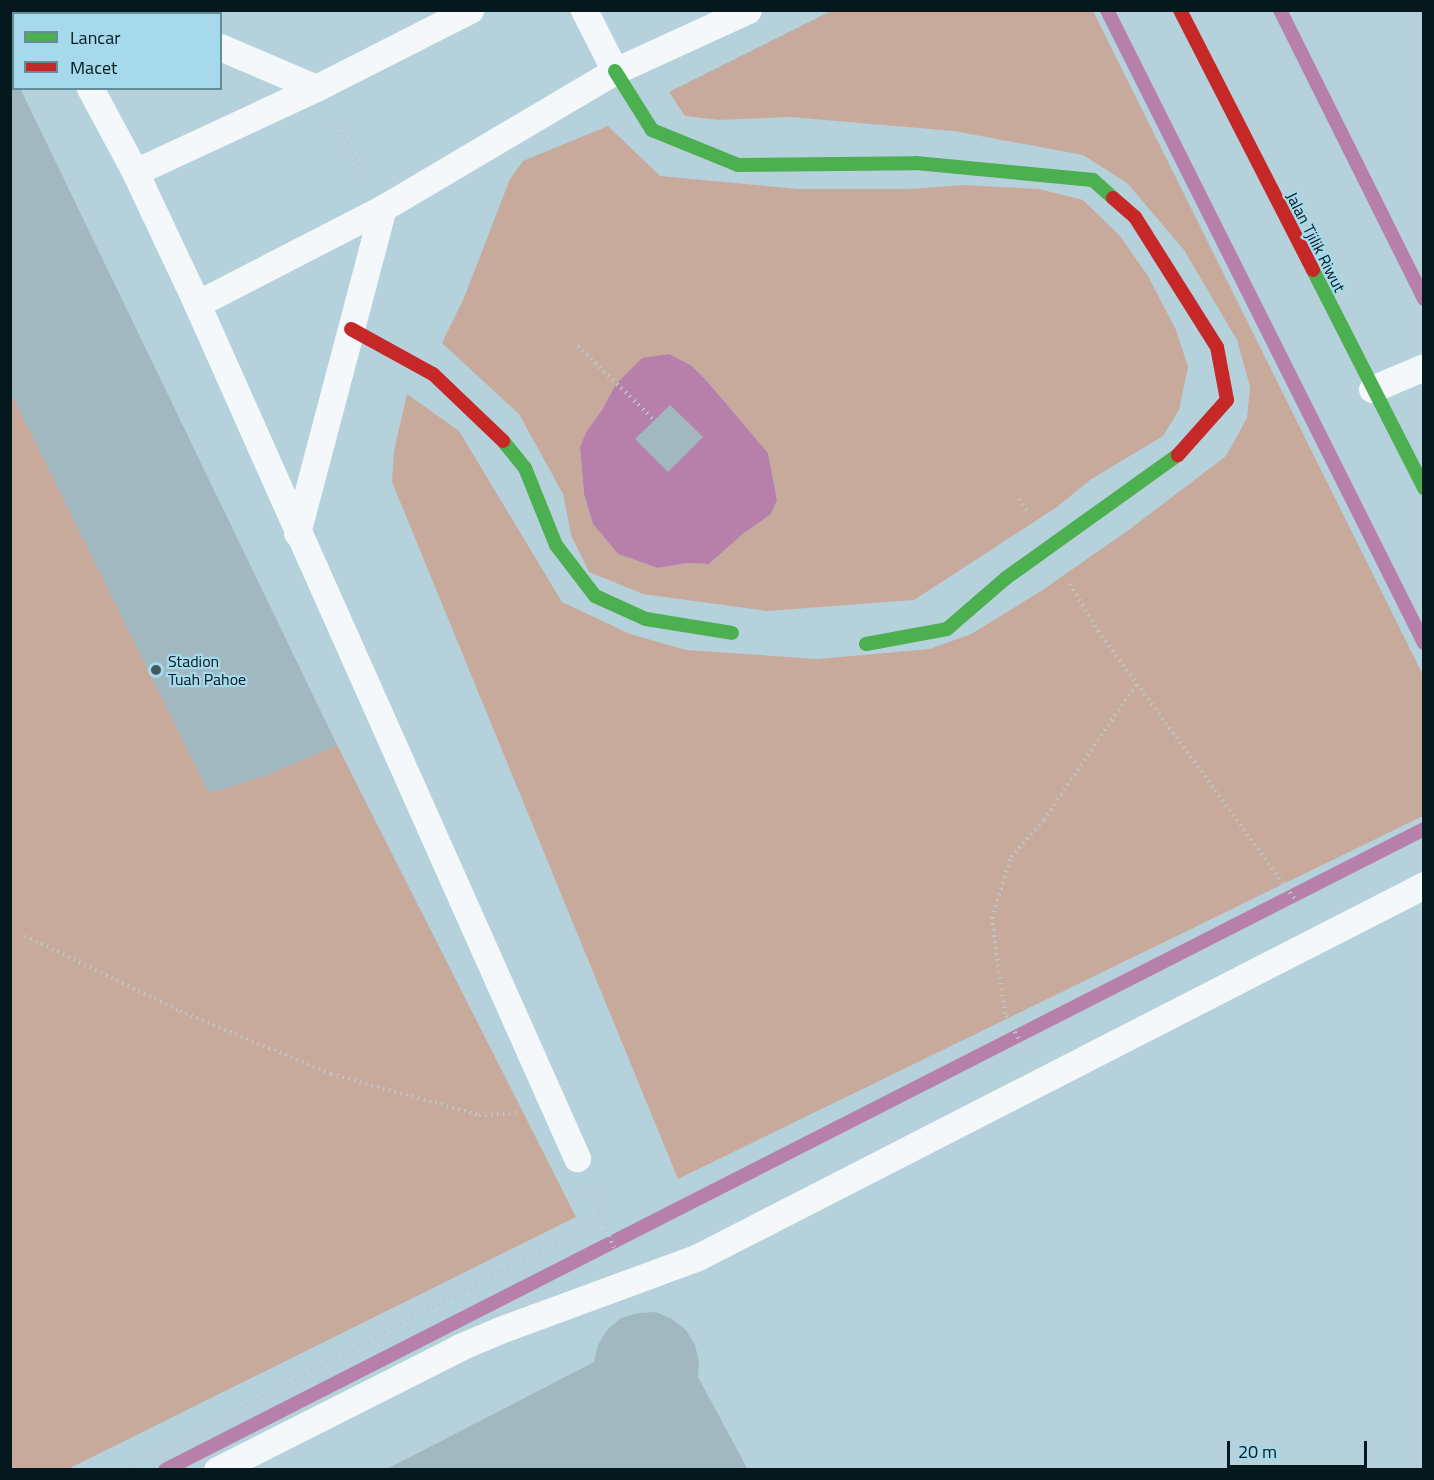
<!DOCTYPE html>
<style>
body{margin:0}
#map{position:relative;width:1434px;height:1480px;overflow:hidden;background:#b5d1db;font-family:"Titillium Web",sans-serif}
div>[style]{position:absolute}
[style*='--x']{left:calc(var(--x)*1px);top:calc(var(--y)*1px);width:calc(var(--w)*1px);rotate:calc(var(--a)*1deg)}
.green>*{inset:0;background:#c8aa9d}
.water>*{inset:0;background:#b680ab}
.stream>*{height:14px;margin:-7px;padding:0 7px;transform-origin:7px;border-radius:7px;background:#b680ab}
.building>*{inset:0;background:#a2b8c1}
.path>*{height:4px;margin-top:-2px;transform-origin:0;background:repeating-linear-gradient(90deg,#bec6c8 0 1.5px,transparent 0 6px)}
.lane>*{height:27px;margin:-13.5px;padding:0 13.5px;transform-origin:13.5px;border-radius:13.5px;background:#f4f8fa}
.fast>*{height:14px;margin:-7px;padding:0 7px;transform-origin:7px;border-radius:7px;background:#4caf50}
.jam>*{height:14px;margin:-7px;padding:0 7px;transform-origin:7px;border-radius:7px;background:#c62828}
.dots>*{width:16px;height:16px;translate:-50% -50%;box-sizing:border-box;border:3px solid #a5d9eb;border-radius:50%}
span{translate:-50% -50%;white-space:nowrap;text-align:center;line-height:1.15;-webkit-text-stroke:4.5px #a5d9eb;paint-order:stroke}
.street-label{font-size:16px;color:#04181e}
.poi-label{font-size:16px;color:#04181e}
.left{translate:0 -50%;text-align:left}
.frame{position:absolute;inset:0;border:12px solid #04181e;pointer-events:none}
.legend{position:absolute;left:12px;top:12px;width:210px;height:78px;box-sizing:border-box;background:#a5d9eb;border:2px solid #658c99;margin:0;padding:8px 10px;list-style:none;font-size:18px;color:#04181e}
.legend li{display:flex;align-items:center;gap:12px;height:30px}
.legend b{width:30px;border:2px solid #658c99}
.scale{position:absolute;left:1227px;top:1441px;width:140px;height:27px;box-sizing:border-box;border:3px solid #04181e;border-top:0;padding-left:8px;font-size:18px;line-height:21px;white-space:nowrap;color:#04181e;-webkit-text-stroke:4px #a5d9eb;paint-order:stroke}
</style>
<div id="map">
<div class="green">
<div style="clip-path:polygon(831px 11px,1093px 11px,1423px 675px,1423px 816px,678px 1179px,392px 482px,394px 451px,407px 394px,459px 431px,562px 602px,630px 634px,686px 650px,817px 659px,930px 649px,971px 634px,1041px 591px,1130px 529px,1226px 456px,1247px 418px,1250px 387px,1237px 340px,1184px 250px,1127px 183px,1083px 155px,954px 131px,790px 117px,719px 120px,685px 116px,669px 92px)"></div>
<div style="clip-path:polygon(10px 70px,14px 88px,337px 745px,576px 1217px,66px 1470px,10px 1469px)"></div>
<div style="clip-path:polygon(evenodd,608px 126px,660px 176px,798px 189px,908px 189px,964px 185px,1039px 189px,1083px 200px,1120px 236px,1148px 276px,1176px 330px,1188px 367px,1179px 410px,1163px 436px,1090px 480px,1057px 507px,914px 600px,767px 611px,643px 594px,589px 572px,571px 535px,563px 494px,519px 414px,442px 343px,464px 298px,510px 179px,523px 161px,608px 126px,692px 366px,706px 380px,768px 453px,777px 500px,771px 514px,744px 533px,709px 564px,687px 563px,658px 568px,618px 554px,593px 524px,584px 494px,580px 447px,586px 432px,602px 410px,616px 384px,692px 366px)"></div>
</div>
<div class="water">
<div style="clip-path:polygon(669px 354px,692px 366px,706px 380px,768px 453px,777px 500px,771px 514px,744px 533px,709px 564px,687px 563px,658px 568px,618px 554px,593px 524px,584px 494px,580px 447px,586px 432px,602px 410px,616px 384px,642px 358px)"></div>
</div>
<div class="stream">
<div style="--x:1107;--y:10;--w:708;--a:63.4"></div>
<div style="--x:1280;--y:10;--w:323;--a:63.5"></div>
<div style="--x:165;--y:1470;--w:1413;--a:-26.98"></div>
</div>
<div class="building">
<div style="clip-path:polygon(10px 70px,14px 88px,20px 88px,337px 745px,265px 776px,209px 793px,10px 391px)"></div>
<div style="clip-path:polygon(670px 405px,703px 437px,668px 472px,635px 439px)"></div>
<div style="clip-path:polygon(656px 1312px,672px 1319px,686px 1330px,695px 1345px,699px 1361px,698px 1377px,748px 1470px,385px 1470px,594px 1362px,598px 1345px,607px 1330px,621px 1318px,638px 1313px)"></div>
</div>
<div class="path">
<div style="--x:335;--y:122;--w:62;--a:60.9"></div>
<div style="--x:578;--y:346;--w:106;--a:44.2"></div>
<div style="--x:1019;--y:499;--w:17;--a:57"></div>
<div style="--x:1070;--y:584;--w:55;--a:59.2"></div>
<div style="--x:1098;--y:631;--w:340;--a:53.7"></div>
<div style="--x:25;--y:936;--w:172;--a:25.8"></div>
<div style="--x:180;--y:1011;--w:164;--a:22.6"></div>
<div style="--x:331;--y:1074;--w:154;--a:15.5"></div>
<div style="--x:479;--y:1115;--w:37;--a:-3"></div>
<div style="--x:1024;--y:1049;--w:40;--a:-118"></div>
<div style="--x:1005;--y:1014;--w:97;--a:-97.7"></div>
<div style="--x:992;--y:918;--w:64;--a:-72.7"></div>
<div style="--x:1011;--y:857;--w:50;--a:-48.3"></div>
<div style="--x:1044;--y:820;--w:166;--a:-55.8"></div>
<div style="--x:591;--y:1191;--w:61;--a:68"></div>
<div style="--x:125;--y:1470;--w:539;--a:-27.9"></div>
</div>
<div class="lane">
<div style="--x:48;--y:10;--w:4;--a:63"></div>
<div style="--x:135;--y:10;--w:8;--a:30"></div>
<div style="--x:584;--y:10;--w:68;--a:63.1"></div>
<div style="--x:220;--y:47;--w:104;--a:23.1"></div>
<div style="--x:90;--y:88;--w:95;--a:61.8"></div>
<div style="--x:135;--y:172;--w:146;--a:64.8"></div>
<div style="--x:197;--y:304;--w:935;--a:66.01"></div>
<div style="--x:135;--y:172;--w:200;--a:-24.9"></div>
<div style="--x:316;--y:88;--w:173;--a:-26.9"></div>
<div style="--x:197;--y:304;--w:209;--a:-27.3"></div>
<div style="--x:383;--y:208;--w:269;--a:-30.6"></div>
<div style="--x:615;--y:71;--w:146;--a:-24.6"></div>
<div style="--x:1372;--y:389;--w:56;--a:-22.9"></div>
<div style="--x:297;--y:533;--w:336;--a:-75.2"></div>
<div style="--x:217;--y:1470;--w:272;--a:-26.8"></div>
<div style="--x:460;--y:1347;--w:43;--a:-23"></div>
<div style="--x:500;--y:1330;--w:211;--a:-20.2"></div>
<div style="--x:698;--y:1257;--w:816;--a:-27.13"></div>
</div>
<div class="fast">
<div style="--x:615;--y:71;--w:70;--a:57.9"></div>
<div style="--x:652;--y:130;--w:93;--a:22.1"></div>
<div style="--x:738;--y:165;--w:178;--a:-0.6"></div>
<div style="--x:916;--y:163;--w:178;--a:5.5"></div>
<div style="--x:1093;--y:180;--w:27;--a:42"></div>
<div style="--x:1313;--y:270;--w:245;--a:63"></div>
<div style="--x:503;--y:441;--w:35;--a:51"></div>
<div style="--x:525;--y:468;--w:83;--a:68.1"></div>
<div style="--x:556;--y:545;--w:64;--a:52.6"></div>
<div style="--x:595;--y:596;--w:56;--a:24.3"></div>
<div style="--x:646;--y:619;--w:87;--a:9.2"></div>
<div style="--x:866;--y:644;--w:82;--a:-10.5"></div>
<div style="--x:947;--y:629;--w:78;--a:-40.8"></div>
<div style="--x:1006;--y:578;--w:211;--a:-35.6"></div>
</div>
<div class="jam">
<div style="--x:1180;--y:10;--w:292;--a:62.9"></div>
<div style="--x:1113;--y:198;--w:29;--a:41"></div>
<div style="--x:1135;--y:217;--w:154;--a:57.8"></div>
<div style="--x:1217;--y:347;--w:54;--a:79.3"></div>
<div style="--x:1227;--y:400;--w:74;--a:131.7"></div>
<div style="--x:351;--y:329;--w:94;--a:28.8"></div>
<div style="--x:433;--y:374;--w:97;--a:43.7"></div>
</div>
<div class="dots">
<div style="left:156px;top:670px;background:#425960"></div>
</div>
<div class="street-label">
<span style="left:1316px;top:242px;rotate:63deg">Jalan Tjilik Riwut</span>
</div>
<div class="poi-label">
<span class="left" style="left:168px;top:670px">Stadion<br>Tuah Pahoe</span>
</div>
<div class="frame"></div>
<ul class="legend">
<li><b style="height:8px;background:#4caf50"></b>Lancar</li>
<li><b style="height:8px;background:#c62828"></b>Macet</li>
</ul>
<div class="scale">20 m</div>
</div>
